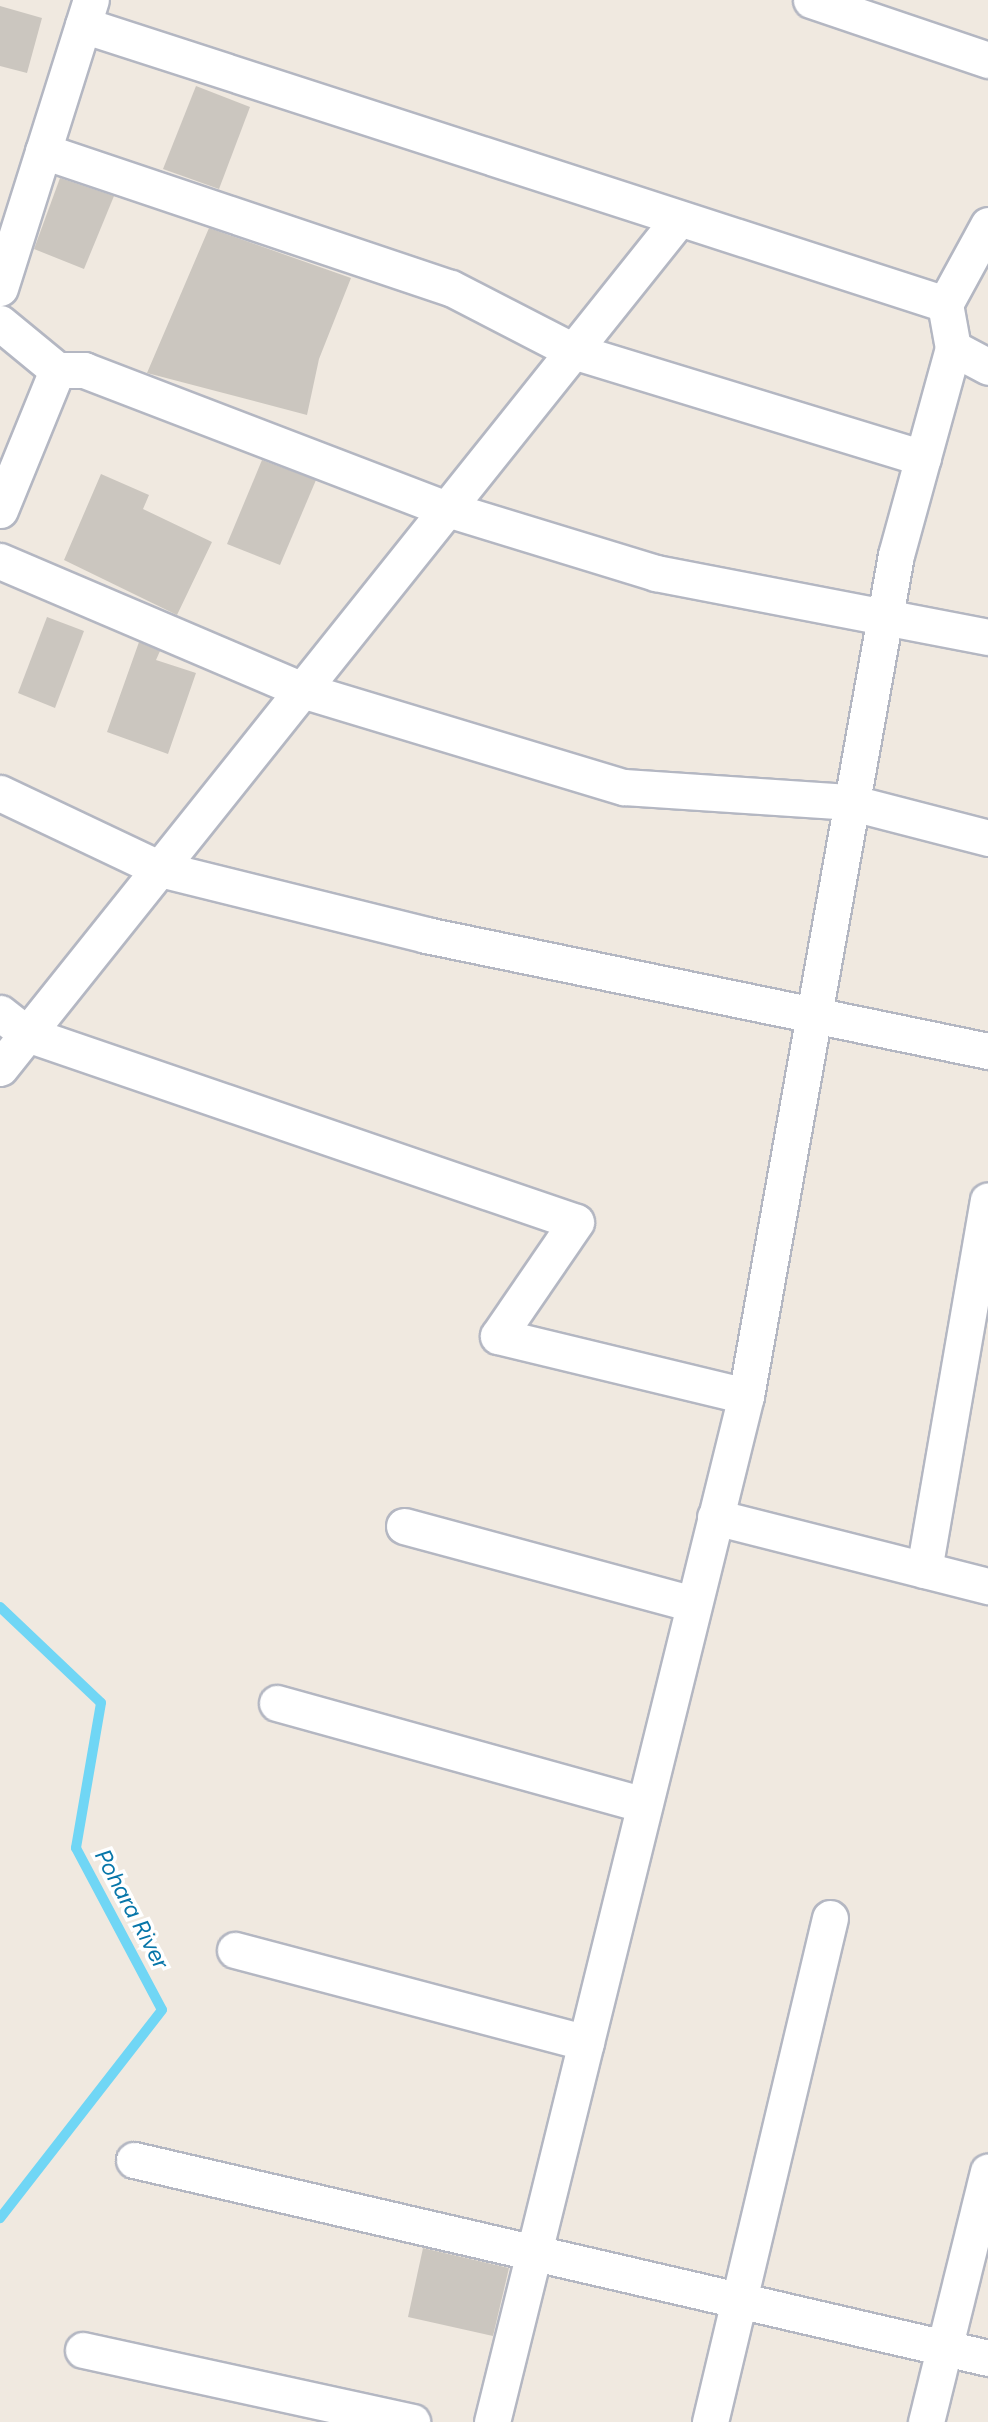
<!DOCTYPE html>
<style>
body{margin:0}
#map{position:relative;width:988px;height:2422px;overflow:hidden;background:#f0e9e0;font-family:Figtree,sans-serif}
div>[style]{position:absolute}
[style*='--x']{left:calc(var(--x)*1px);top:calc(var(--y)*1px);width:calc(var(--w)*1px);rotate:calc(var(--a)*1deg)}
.stream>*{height:10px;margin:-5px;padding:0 5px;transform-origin:5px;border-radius:5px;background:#70d6f5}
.building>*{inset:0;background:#cbc6bf}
.roads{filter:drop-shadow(2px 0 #b4b7c2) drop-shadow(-2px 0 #b4b7c2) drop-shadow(0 2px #b4b7c2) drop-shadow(0 -2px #b4b7c2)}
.street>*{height:35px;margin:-17.5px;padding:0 17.5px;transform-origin:17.5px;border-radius:17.5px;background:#fff}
span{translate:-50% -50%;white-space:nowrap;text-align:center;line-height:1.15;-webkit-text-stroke:7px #fff;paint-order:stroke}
.water-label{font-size:23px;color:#0776a9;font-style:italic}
</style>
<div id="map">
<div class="stream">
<div style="--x:0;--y:1607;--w:139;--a:43.5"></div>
<div style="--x:101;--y:1703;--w:147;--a:99.8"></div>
<div style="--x:76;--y:1848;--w:183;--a:62"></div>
<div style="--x:162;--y:2010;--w:264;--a:127.9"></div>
</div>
<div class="building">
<div style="clip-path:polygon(0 6px,42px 18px,27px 73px,0 66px)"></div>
<div style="clip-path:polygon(196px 86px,250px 107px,219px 189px,163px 169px)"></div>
<div style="clip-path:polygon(60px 178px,114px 196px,84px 269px,34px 249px)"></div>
<div style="clip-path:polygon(209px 228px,351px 278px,319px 359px,307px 415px,147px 373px)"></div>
<div style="clip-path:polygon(262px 460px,316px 480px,280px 565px,227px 544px)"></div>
<div style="clip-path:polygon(101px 474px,149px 495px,143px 509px,212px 542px,177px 615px,64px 560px)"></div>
<div style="clip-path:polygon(47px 617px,84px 631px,55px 708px,18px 693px)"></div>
<div style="clip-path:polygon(139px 642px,160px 651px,156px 660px,196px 673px,168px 754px,107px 732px)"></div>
<div style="clip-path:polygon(423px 2248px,509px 2268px,493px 2336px,408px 2317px)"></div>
</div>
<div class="roads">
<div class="street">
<div style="--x:811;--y:0;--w:187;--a:18.7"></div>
<div style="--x:83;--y:25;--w:906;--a:17.93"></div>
<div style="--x:945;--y:304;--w:90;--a:-61.4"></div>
<div style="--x:43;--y:151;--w:430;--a:18.6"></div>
<div style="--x:451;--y:288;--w:137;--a:27.3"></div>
<div style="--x:573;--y:351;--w:366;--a:17"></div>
<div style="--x:0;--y:288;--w:302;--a:-72.5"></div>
<div style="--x:0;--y:323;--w:74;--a:39.5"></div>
<div style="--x:57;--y:370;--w:27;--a:0"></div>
<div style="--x:84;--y:370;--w:389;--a:21"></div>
<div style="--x:447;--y:509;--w:219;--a:17"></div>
<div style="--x:656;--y:573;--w:338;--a:10.9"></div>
<div style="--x:953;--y:348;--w:40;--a:28"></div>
<div style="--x:0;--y:510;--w:151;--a:-67.8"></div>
<div style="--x:0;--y:561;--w:328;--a:23.1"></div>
<div style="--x:302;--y:690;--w:336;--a:16.8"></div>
<div style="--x:624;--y:787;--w:225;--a:3.8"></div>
<div style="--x:849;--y:802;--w:144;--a:14.5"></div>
<div style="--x:0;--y:793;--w:177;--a:25.4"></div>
<div style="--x:160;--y:869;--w:274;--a:13.9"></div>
<div style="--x:426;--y:935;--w:574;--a:11.66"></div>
<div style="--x:0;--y:1013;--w:34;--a:38"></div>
<div style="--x:27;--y:1034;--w:580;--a:18.9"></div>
<div style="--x:576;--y:1222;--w:138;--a:124.4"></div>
<div style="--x:498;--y:1336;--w:255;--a:13.6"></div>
<div style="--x:0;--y:1068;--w:1086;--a:-51.36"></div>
<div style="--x:715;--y:1517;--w:282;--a:14.2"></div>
<div style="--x:404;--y:1526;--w:300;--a:15.1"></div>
<div style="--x:924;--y:1570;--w:375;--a:-80.2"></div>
<div style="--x:277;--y:1703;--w:381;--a:15.5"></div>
<div style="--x:235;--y:1950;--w:363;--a:14.8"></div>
<div style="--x:134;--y:2160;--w:877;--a:13.05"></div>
<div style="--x:83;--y:2350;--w:337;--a:12.3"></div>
<div style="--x:492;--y:2422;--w:1057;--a:-76.1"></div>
<div style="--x:746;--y:1396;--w:854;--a:-79.89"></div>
<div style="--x:896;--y:555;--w:215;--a:-74.6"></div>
<div style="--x:953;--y:348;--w:45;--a:-100.3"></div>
<div style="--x:710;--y:2422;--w:518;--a:-76.61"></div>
<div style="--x:926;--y:2422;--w:258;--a:-76.1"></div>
</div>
</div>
<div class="water-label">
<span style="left:132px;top:1909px;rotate:62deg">Pohara River</span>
</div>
</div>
